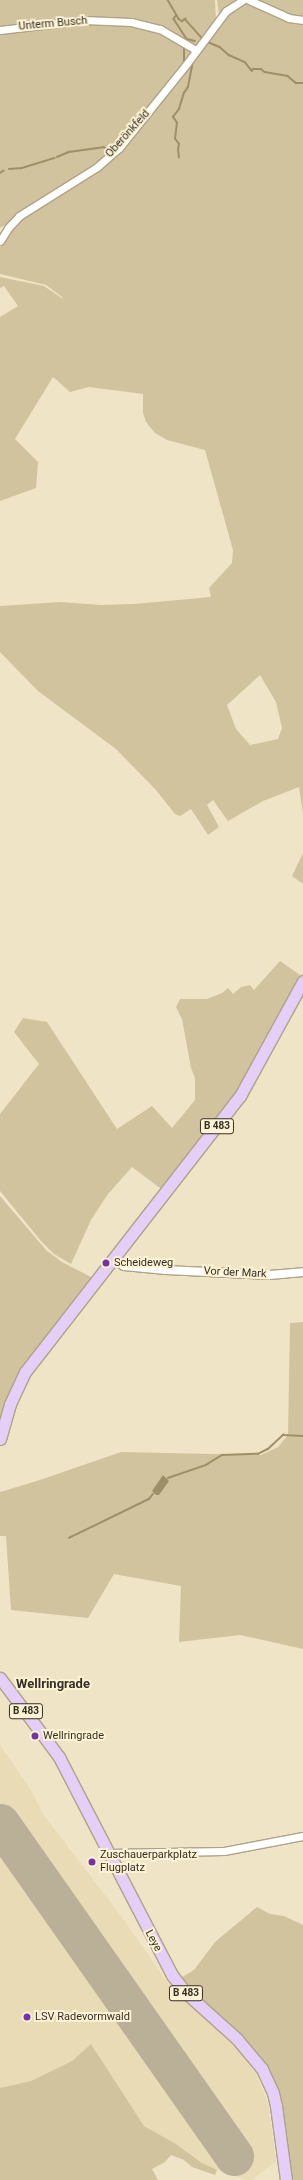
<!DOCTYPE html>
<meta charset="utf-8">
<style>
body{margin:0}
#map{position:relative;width:303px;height:2180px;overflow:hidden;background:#f0e4c7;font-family:Roboto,sans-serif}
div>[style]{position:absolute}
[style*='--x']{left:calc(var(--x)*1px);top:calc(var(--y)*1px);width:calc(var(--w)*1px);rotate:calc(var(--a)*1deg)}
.built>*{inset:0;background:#e9dbb6}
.green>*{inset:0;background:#d1c39e}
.water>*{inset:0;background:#9f8f66}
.stream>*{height:1.5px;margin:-0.75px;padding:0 0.75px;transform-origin:0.75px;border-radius:0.75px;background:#9f8f66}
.runway>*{height:39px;margin:-19.5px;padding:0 19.5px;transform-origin:19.5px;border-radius:19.5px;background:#bab098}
.roads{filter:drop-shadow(1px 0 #aea387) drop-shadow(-1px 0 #aea387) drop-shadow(0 1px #aea387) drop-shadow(0 -1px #aea387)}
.minor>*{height:7px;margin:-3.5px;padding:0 3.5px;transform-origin:3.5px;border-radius:3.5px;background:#fff}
.tertiary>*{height:8px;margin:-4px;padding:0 4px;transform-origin:4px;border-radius:4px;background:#fff}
.primary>*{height:11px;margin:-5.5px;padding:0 5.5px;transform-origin:5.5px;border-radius:5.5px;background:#e5cef7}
.dots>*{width:11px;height:11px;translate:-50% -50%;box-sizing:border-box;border:2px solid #fdf2d4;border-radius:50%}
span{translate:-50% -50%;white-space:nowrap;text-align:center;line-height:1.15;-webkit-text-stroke:4px #fdf2d4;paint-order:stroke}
.shield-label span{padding:1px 3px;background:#fdf2d4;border:1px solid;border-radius:3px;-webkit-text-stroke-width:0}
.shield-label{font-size:10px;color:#353025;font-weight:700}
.street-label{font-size:11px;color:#353025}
.poi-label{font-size:11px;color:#353025}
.left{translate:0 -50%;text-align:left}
.quarter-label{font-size:13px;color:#353025;font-weight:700}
</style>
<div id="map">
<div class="built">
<div style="clip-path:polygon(0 1745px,31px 1790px,43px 1814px,124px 1920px,170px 1986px,237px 2049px,256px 2074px,268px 2103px,276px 2161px,252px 2180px,246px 2180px,209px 2167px,176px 2144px,144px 2126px,91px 2044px,72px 2061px,31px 2081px,0 2088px)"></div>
</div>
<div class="green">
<div style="clip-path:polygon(0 0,215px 0,216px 22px,196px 48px,161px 27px,83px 17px,0 29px)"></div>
<div style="clip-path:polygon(217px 0,241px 0,220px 21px)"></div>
<div style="clip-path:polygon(evenodd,249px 0,303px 0,303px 814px,299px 787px,263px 801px,228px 821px,213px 800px,207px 805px,219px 827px,208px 835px,191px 809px,180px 816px,175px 814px,156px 790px,116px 749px,38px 691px,0 652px,0 606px,60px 602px,101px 605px,134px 604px,211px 597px,209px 588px,232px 563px,233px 550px,205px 450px,167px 440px,155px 433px,146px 422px,143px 413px,143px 394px,89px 387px,70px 392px,53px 377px,15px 439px,38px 462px,36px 488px,0 501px,0 317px,18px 306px,4px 286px,0 288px,0 277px,44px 286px,63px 299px,62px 297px,46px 285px,0 274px,0 248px,12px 224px,109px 159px,227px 12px,249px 0,260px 675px,276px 702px,282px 728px,278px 739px,250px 745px,236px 729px,227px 705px,260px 675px)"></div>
<div style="clip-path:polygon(84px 20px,160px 29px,196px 50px,119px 148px,64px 187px,0 228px,0 30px)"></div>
<div style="clip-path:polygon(303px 846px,303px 884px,292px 876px,303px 853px)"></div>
<div style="clip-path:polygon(280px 961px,300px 975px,276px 1023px,250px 1074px,164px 1191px,132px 1167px,108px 1194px,91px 1220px,71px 1264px,54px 1254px,41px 1241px,0 1191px,0 1114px,39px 1064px,14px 1032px,23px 1018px,47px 1022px,117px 1129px,152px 1106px,172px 1128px,195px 1100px,195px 1078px,191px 1068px,182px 1019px,176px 1007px,180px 999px,207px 999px,222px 993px,228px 988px,233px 994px,241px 987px,250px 985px,254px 990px)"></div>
<div style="clip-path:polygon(0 1196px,46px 1250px,62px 1262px,93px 1278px,40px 1348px,0 1435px)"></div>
<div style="clip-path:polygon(303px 1322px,303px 1649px,240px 1635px,179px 1642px,181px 1586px,114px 1574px,88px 1618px,11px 1610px,6px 1536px,0 1536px,0 1492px,40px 1480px,121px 1452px,261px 1455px,278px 1447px,288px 1435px,290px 1323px)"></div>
<div style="clip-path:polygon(257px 1907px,270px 1914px,284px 1916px,303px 1925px,303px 2180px,290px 2180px,282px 2108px,264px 2068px,253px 2049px,179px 1979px,194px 1970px,215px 1942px)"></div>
<div style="clip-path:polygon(91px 2044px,144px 2126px,176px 2144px,202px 2163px,217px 2170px,215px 2175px,192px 2167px,184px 2160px,171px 2155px,165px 2162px,152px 2169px,158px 2180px,0 2180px,0 2088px,31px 2081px,72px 2061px)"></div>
</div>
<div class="water">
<div style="clip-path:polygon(163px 1475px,169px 1481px,159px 1495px,156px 1495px,152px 1491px)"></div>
</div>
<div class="stream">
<div style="--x:168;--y:0;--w:22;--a:60"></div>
<div style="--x:179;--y:19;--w:4;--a:34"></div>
<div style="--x:182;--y:21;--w:4;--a:-34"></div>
<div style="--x:185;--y:19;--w:25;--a:48"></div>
<div style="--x:177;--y:15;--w:5;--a:127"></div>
<div style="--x:174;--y:19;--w:24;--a:57"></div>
<div style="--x:187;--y:39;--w:8;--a:14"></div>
<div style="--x:208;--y:42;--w:13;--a:23"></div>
<div style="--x:220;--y:47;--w:12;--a:42"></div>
<div style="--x:229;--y:55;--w:17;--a:24"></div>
<div style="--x:245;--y:62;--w:11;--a:52"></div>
<div style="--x:252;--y:71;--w:2;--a:-63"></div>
<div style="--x:253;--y:69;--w:8;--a:0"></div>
<div style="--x:261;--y:69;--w:5;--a:37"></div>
<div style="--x:265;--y:72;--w:23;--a:10"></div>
<div style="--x:288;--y:76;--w:11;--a:41"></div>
<div style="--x:296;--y:83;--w:7;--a:0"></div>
<div style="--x:184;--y:62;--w:13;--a:-90"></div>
<div style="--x:57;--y:157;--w:13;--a:-23"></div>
<div style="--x:69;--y:152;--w:34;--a:-8"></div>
<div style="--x:103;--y:147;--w:9;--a:18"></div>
<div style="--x:112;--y:150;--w:12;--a:-48"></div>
<div style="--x:179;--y:158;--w:8;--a:-97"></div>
<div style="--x:178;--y:150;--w:6;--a:-81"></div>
<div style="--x:179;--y:144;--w:6;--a:-129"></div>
<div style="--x:175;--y:139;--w:16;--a:-83"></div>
<div style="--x:177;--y:123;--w:7;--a:-124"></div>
<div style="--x:173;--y:117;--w:10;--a:-53"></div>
<div style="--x:179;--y:109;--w:17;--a:-73"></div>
<div style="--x:184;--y:93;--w:7;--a:-56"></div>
<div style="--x:188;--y:87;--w:26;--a:-79"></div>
<div style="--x:9;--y:169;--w:13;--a:-4"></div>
<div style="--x:22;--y:168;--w:34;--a:-17"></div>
<div style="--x:0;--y:173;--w:4;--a:-34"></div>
<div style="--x:168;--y:1478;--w:40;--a:-18.9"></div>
<div style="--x:206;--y:1465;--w:19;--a:-32"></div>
<div style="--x:222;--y:1455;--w:36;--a:-2"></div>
<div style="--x:258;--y:1454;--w:11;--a:-27"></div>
<div style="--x:268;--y:1449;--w:21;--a:-43"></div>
<div style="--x:283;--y:1435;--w:20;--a:3"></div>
<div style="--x:69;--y:1538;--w:89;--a:-26"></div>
<div style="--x:149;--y:1499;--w:6;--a:-51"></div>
</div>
<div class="runway">
<div style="--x:0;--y:1823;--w:407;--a:54.9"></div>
</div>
<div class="roads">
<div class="minor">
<div style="--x:249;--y:0;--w:44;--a:24.2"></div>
<div style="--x:289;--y:18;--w:14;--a:8"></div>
<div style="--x:0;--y:30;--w:85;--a:-6.8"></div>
<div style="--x:84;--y:20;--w:47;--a:2.4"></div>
<div style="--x:131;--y:22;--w:30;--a:14"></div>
<div style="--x:160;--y:29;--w:42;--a:30.3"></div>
<div style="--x:0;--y:241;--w:15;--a:-58"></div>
<div style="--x:8;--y:228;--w:16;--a:-47"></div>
<div style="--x:19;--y:216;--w:92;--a:-32.1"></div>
<div style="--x:97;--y:167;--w:29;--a:-41"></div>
<div style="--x:119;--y:148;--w:105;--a:-51.2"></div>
<div style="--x:185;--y:66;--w:69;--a:-53.3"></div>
<div style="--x:226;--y:11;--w:20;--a:-33"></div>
<div style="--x:108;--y:1853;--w:116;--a:-1"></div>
<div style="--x:224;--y:1851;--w:80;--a:-10.8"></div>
</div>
<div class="tertiary">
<div style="--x:113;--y:1259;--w:13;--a:32"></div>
<div style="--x:124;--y:1266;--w:42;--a:5.4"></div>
<div style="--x:166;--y:1270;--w:104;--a:2.8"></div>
<div style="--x:270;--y:1275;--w:33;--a:-5"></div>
</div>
<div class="primary">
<div style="--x:0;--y:1439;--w:36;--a:-74"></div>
<div style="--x:10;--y:1404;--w:35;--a:-65"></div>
<div style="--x:25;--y:1372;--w:350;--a:-52.1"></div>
<div style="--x:240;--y:1096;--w:131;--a:-61.3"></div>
<div style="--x:0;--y:1678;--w:99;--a:53.2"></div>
<div style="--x:59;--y:1757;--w:246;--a:62.6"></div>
<div style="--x:172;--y:1975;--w:23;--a:52"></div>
<div style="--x:186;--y:1993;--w:69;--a:42"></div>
<div style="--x:237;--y:2039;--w:39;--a:50"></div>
<div style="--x:262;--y:2069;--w:26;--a:65"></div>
<div style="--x:273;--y:2093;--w:13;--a:77"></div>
<div style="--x:276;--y:2106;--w:75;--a:82.3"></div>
</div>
</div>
<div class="dots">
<div style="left:106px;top:1263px;background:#7831a4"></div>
<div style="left:35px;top:1736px;background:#7831a4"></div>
<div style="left:92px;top:1862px;background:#7831a4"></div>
<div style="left:27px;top:2017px;background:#7831a4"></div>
</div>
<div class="shield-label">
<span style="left:217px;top:1126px">B 483</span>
<span style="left:26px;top:1711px">B 483</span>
<span style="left:186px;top:1993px">B 483</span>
</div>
<div class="street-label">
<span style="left:53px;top:24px;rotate:-5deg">Unterm Busch</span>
<span style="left:128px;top:134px;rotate:-48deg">Oberönkfeld</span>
<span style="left:235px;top:1273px;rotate:3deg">Vor der Mark</span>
<span style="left:153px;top:1941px;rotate:62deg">Leye</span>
</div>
<div class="poi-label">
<span class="left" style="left:114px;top:1263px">Scheideweg</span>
<span class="left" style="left:43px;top:1736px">Wellringrade</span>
<span class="left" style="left:100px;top:1862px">Zuschauerparkplatz<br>Flugplatz</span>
<span class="left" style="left:35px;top:2017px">LSV Radevormwald</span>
</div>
<div class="quarter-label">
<span style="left:53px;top:1684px">Wellringrade</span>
</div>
</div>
